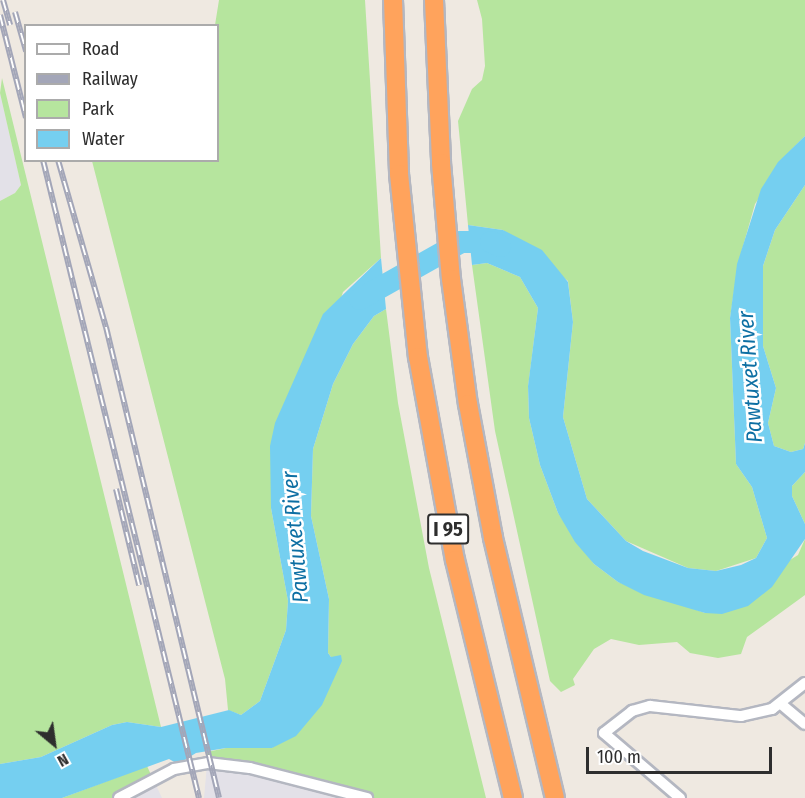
<!DOCTYPE html>
<style>
body{margin:0}
#map{position:relative;width:805px;height:798px;overflow:hidden;background:#efe9e1;font-family:"Fira Sans Condensed",sans-serif}
div>[style]{position:absolute}
[style*='--x']{left:calc(var(--x)*1px);top:calc(var(--y)*1px);width:calc(var(--w)*1px);rotate:calc(var(--a)*1deg)}
.industrial>*{inset:0;background:#e3e1e8}
.green>*{inset:0;background:#b6e59e}
.water>*{inset:0;background:#75cff0}
.river>*{height:22px;margin:-11px;padding:0 11px;transform-origin:11px;border-radius:11px;background:#75cff0}
.roads{filter:drop-shadow(2px 0 #b4b7c1) drop-shadow(-2px 0 #b4b7c1) drop-shadow(0 2px #b4b7c1) drop-shadow(0 -2px #b4b7c1)}
.street>*{height:10px;margin:-5px;padding:0 5px;transform-origin:5px;border-radius:5px;background:#fff}
.highway>*{height:18px;margin:-9px;padding:0 9px;transform-origin:9px;border-radius:9px;background:#ffa35c}
.rail>*{height:6px;margin-top:-3px;transform-origin:0;background:repeating-linear-gradient(90deg,#fff 0 11px,#a3a6b8 0 22px);box-sizing:border-box;border-block:2px solid #a3a6b8}
span{translate:-50% -50%;white-space:nowrap;text-align:center;line-height:1.15;-webkit-text-stroke:5px #fff;paint-order:stroke}
.shield-label span{padding:2px 4px;background:#fff;border:2px solid;border-radius:4px;-webkit-text-stroke-width:0}
.shield-label{font-size:20px;color:#2e2e2e;font-weight:700}
.water-label{font-size:22px;color:#0d6fa3;font-style:italic}
.legend{position:absolute;left:24px;top:24px;width:195px;height:138px;box-sizing:border-box;background:#fff;border:2px solid #ababab;margin:0;padding:8px 10px;list-style:none;font-size:18px;color:#2e2e2e}
.legend li{display:flex;align-items:center;gap:12px;height:30px}
.legend b{width:30px;border:2px solid #ababab}
.north{position:absolute;left:24px;top:714px;width:60px;height:60px;-webkit-text-stroke:4px #fff;paint-order:stroke;rotate:151deg;font-size:16px;font-weight:700;line-height:24px;text-align:center;color:#2e2e2e}
.north::after{content:'';display:block;margin:auto;width:21px;height:27px;background:#2e2e2e;clip-path:polygon(50% 0,100% 100%,50% 72%,0 100%)}
.scale{position:absolute;left:586px;top:747px;width:186px;height:27px;box-sizing:border-box;border:3px solid #2e2e2e;border-top:0;padding-left:8px;font-size:18px;line-height:21px;white-space:nowrap;color:#2e2e2e;-webkit-text-stroke:4px #fff;paint-order:stroke}
</style>
<div id="map">
<div class="industrial">
<div style="clip-path:polygon(0 93px,21px 185px,15px 193px,0 201px)"></div>
<div style="clip-path:polygon(207px 765px,249px 769px,358px 798px,204px 798px)"></div>
<div style="clip-path:polygon(155px 783px,162px 798px,123px 798px)"></div>
</div>
<div class="green">
<div style="clip-path:polygon(219px 0,365px 0,381px 258px,343px 292px,271px 508px,288px 601px,286px 630px,260px 701px,241px 715px,228px 710px,225px 679px,92px 161px,218px 160px,215px 25px)"></div>
<div style="clip-path:polygon(477px 0,805px 0,805px 136px,789px 152px,755px 204px,738px 264px,730px 318px,736px 464px,752px 487px,767px 538px,756px 558px,716px 571px,688px 568px,626px 541px,587px 499px,563px 417px,573px 322px,568px 281px,503px 230px,468px 225px,458px 121px,472px 89px,482px 80px,485px 66px,482px 19px)"></div>
<div style="clip-path:polygon(2px 78px,161px 727px,127px 722px,112px 725px,41px 757px,0 764px,0 201px,15px 193px,21px 185px,0 93px)"></div>
<div style="clip-path:polygon(805px 185px,805px 443px,803px 449px,791px 452px,774px 446px,768px 423px,776px 388px,763px 346px,763px 266px,775px 230px)"></div>
<div style="clip-path:polygon(487px 263px,520px 277px,538px 308px,528px 387px,529px 418px,540px 465px,558px 513px,594px 564px,618px 582px,705px 613px,798px 555px,805px 539px,805px 595px,747px 637px,741px 654px,718px 658px,690px 653px,677px 642px,639px 645px,611px 639px,594px 649px,573px 679px,575px 685px,561px 692px,550px 681px,495px 431px,472px 265px)"></div>
<div style="clip-path:polygon(386px 309px,398px 403px,429px 568px,486px 798px,359px 798px,206px 762px,207px 752px,226px 748px,272px 748px,331px 657px,328px 653px,329px 599px,311px 516px,313px 449px,333px 384px,353px 344px,374px 316px)"></div>
<div style="clip-path:polygon(805px 472px,805px 524px,792px 496px,792px 486px)"></div>
<div style="clip-path:polygon(147px 766px,152px 777px,123px 798px,62px 798px)"></div>
</div>
<div class="water">
<div style="clip-path:polygon(805px 136px,805px 185px,775px 230px,763px 266px,763px 346px,776px 388px,768px 423px,774px 446px,791px 452px,803px 449px,805px 443px,805px 472px,792px 486px,792px 496px,805px 524px,805px 539px,772px 587px,748px 606px,722px 614px,705px 613px,644px 595px,618px 582px,594px 564px,575px 542px,558px 513px,540px 465px,529px 418px,528px 386px,538px 308px,520px 277px,487px 263px,472px 265px,468px 225px,503px 230px,542px 250px,568px 282px,573px 322px,563px 417px,587px 499px,626px 541px,643px 551px,688px 568px,716px 571px,741px 565px,756px 558px,767px 538px,752px 487px,736px 464px,730px 318px,737px 264px,761px 189px,778px 162px)"></div>
<div style="clip-path:polygon(381px 258px,386px 309px,374px 316px,353px 344px,333px 384px,313px 449px,311px 516px,329px 599px,328px 653px,331px 657px,341px 655px,342px 661px,322px 705px,296px 736px,272px 748px,226px 748px,196px 753px,178px 764px,169px 759px,62px 798px,0 798px,0 764px,41px 757px,112px 725px,127px 722px,161px 727px,229px 710px,241px 715px,260px 701px,286px 630px,288px 601px,271px 508px,270px 446px,275px 423px,323px 314px)"></div>
</div>
<div class="river">
<div style="--x:360;--y:299;--w:116;--a:-29.4"></div>
<div style="--x:461;--y:242;--w:30;--a:0"></div>
<div style="--x:491;--y:242;--w:10;--a:24"></div>
</div>
<div class="roads">
<div class="street">
<div style="--x:781;--y:704;--w:31;--a:40"></div>
<div style="--x:119;--y:798;--w:62;--a:-27.8"></div>
<div style="--x:174;--y:769;--w:35;--a:-10"></div>
<div style="--x:208;--y:763;--w:42;--a:6.8"></div>
<div style="--x:250;--y:768;--w:121;--a:14.4"></div>
<div style="--x:680;--y:798;--w:100;--a:-139.5"></div>
<div style="--x:604;--y:733;--w:36;--a:-38"></div>
<div style="--x:632;--y:711;--w:19;--a:-16"></div>
<div style="--x:650;--y:706;--w:92;--a:6.3"></div>
<div style="--x:741;--y:716;--w:32;--a:-13"></div>
<div style="--x:772;--y:709;--w:42;--a:-38.2"></div>
</div>
<div class="highway">
<div style="--x:393;--y:0;--w:174;--a:88"></div>
<div style="--x:399;--y:174;--w:184;--a:84.1"></div>
<div style="--x:418;--y:357;--w:206;--a:79.7"></div>
<div style="--x:455;--y:560;--w:245;--a:76.3"></div>
<div style="--x:434;--y:0;--w:163;--a:87.5"></div>
<div style="--x:441;--y:163;--w:116;--a:85.1"></div>
<div style="--x:451;--y:279;--w:126;--a:82.3"></div>
<div style="--x:468;--y:404;--w:136;--a:79.4"></div>
<div style="--x:493;--y:538;--w:267;--a:76.6"></div>
</div>
</div>
<div class="rail">
<div style="--x:3;--y:0;--w:26;--a:74"></div>
<div style="--x:15;--y:12;--w:41;--a:74.2"></div>
<div style="--x:0;--y:15;--w:106;--a:75.8"></div>
<div style="--x:43;--y:160;--w:657;--a:76.26"></div>
<div style="--x:58;--y:160;--w:174;--a:74"></div>
<div style="--x:106;--y:327;--w:484;--a:76.5"></div>
<div style="--x:116;--y:489;--w:99;--a:76.5"></div>
</div>
<div class="shield-label">
<span style="left:448px;top:529px">I 95</span>
</div>
<div class="water-label">
<span style="left:750px;top:377px;rotate:-94deg">Pawtuxet River</span>
<span style="left:295px;top:537px;rotate:-95deg">Pawtuxet River</span>
</div>
<ul class="legend">
<li><b style="height:8px;background:#fff"></b>Road</li>
<li><b style="height:8px;background:#a3a6b8"></b>Railway</li>
<li><b style="height:16px;background:#b6e59e"></b>Park</li>
<li><b style="height:16px;background:#75cff0"></b>Water</li>
</ul>
<div class="north">N</div>
<div class="scale">100 m</div>
</div>
